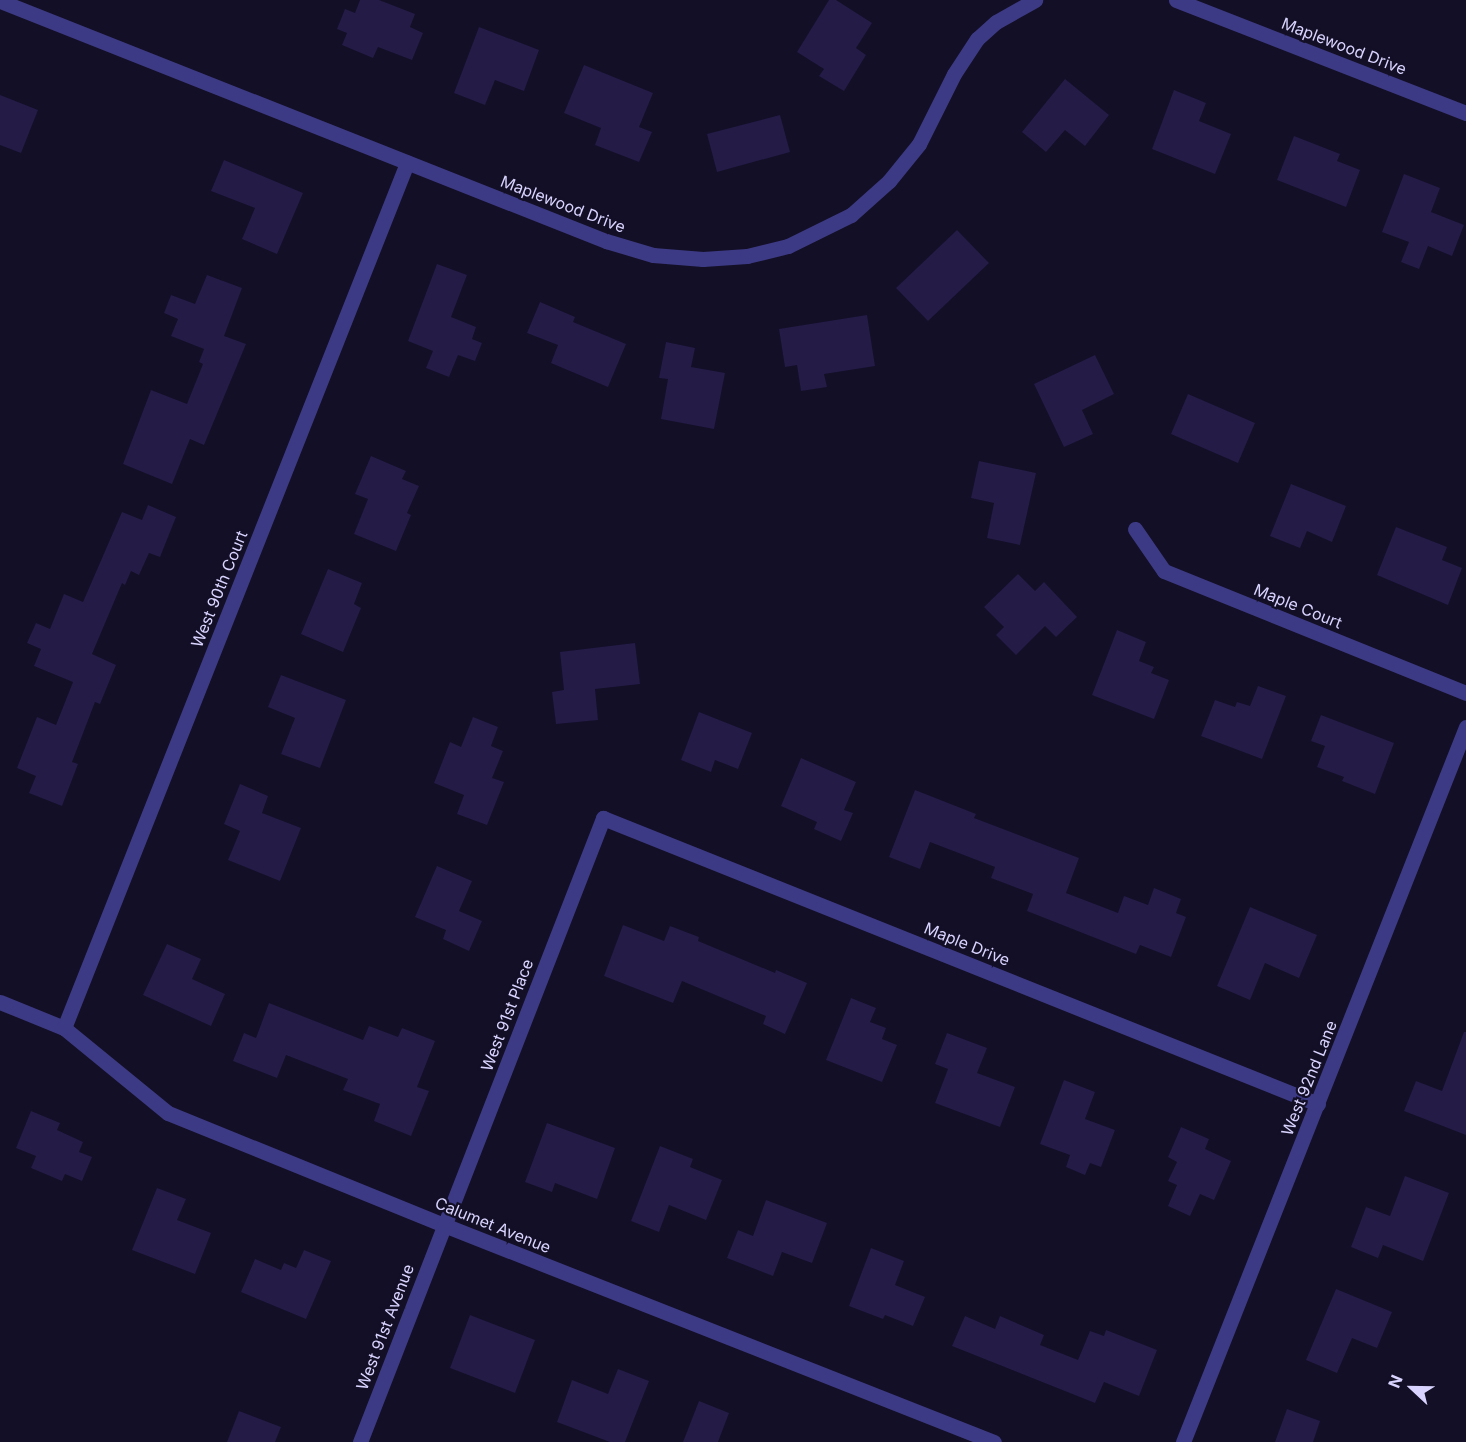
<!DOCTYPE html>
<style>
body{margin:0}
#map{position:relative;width:1466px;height:1442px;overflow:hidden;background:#130f26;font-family:Inter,sans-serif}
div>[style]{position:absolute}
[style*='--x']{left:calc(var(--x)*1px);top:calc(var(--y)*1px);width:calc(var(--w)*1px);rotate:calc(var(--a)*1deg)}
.building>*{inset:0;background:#241b47}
.minor>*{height:15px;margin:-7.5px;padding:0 7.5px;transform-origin:7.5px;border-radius:7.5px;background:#3d3a85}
span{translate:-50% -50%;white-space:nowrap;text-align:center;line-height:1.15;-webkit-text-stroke:4.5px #130f26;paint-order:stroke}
.street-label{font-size:16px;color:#d9d4ff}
.north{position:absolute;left:1382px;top:1358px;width:60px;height:60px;-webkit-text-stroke:4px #130f26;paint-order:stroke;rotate:292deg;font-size:16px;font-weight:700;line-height:24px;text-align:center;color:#d9d4ff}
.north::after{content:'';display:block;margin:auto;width:21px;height:27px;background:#d9d4ff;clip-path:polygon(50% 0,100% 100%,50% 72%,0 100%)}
</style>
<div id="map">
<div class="building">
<div style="clip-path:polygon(360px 0,379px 0,415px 14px,410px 27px,423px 33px,412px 60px,378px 47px,373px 58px,342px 45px,347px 33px,337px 29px,345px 9px,355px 13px)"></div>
<div style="clip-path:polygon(829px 0,836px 0,872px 23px,856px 48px,866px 55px,844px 91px,819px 76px,824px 69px,797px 52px)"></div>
<div style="clip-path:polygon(479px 27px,539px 50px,524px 91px,495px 80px,485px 105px,454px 93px)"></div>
<div style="clip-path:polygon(584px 65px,653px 93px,639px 127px,652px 132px,639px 162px,595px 145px,601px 128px,564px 113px)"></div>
<div style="clip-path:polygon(1065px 79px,1109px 115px,1085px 146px,1065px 130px,1046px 152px,1022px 132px)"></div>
<div style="clip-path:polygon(1174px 90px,1206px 103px,1199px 121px,1231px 134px,1215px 174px,1152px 149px)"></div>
<div style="clip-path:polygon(0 95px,38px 110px,21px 153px,0 145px)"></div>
<div style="clip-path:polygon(780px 115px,790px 152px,717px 172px,707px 134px)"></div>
<div style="clip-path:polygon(1294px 136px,1340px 154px,1337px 161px,1360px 170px,1346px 207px,1277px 180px)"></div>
<div style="clip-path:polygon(224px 160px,303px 193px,277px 254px,242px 239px,255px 208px,211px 191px)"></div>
<div style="clip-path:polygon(1404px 174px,1440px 188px,1431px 212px,1464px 225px,1452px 256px,1428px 246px,1419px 269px,1401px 262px,1409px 242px,1382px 232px)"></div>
<div style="clip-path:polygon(957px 230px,989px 263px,928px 321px,896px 288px)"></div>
<div style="clip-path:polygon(437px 264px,467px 275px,451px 317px,476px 327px,472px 339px,482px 343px,475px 361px,458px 355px,449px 377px,426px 368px,433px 351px,408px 341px)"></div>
<div style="clip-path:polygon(207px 275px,242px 288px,224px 336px,246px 344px,204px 445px,190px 439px,172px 484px,123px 464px,151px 390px,187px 404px,203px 364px,199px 362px,204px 349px,171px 336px,178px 319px,164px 313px,171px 295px,195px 304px)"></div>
<div style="clip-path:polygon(540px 302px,575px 317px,573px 322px,626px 344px,608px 387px,551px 363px,558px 345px,527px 333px)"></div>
<div style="clip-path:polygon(867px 315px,875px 366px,824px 374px,827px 387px,801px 391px,797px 365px,785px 367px,779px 329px)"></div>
<div style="clip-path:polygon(666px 342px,695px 348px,691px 367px,725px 373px,714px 429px,661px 419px,668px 379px,659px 378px)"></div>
<div style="clip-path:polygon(1095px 355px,1114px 394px,1082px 410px,1093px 434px,1064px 447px,1034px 384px)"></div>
<div style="clip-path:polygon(1188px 394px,1255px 423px,1238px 463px,1171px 434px)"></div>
<div style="clip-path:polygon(371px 456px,406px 471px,402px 479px,419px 486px,407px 513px,411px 515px,396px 551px,354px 534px,368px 499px,355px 494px)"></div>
<div style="clip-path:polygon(979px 461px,1036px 473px,1020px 545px,987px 538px,994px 503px,971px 498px)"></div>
<div style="clip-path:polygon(1291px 484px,1346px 506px,1332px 542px,1307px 531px,1300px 548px,1270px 536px)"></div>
<div style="clip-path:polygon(148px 505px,176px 517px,160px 557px,149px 553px,139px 575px,131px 571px,125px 585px,122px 583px,92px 654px,116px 665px,100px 704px,95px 702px,72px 762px,78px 764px,62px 806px,29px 793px,36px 776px,17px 768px,37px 717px,56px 725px,73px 682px,34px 666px,41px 649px,27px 643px,36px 623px,50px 629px,64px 594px,83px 602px,122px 512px,142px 520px)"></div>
<div style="clip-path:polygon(1396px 527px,1447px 547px,1442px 560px,1462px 568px,1448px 605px,1377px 575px)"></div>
<div style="clip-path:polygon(328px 569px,362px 583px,354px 604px,361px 608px,343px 652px,301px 634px)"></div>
<div style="clip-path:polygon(1018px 574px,1035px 591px,1044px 582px,1077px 617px,1056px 637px,1045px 626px,1016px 655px,996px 635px,1004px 627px,984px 607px)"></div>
<div style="clip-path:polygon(1117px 630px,1146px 642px,1139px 661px,1154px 667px,1151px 673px,1169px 680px,1154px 719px,1092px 695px)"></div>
<div style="clip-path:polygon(635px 643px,640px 684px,595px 689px,598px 720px,556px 724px,552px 692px,564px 690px,560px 652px)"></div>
<div style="clip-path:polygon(281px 675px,346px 700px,320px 768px,281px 754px,295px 718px,268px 707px)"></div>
<div style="clip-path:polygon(1258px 686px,1286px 696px,1262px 759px,1201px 736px,1215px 700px,1235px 707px,1237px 702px,1250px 706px)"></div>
<div style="clip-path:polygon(699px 712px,752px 733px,738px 769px,715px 760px,711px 772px,681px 760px)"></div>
<div style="clip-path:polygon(1321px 715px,1394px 743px,1375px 794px,1342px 781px,1344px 777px,1317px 767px,1325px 746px,1311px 741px)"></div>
<div style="clip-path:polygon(473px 717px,498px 727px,491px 746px,503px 751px,492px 778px,504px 782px,487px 825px,457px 814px,464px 795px,434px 783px,450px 742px,461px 747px)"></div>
<div style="clip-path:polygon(801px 758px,856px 782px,844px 810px,853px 813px,841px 841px,814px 829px,817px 822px,781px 806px)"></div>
<div style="clip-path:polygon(240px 784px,268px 796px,262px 813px,301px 828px,280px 881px,228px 860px,240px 831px,224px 824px)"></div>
<div style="clip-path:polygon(915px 790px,976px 814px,974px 818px,1079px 858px,1066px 893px,1118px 913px,1124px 896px,1148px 905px,1154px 888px,1181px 899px,1176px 913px,1186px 917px,1171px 957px,1140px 945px,1136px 954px,1027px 911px,1033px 894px,991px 878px,995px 867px,930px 842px,920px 869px,889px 857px)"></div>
<div style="clip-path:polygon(437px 866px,472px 881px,459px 911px,482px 921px,469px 951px,443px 939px,446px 930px,415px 917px)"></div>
<div style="clip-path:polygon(1250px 907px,1317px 935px,1299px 978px,1265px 963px,1250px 1000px,1217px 986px)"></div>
<div style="clip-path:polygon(623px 925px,664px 941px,670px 926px,699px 937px,698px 941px,775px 973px,776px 970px,807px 983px,785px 1034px,763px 1024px,766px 1016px,682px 981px,673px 1003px,604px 976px)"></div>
<div style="clip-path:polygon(167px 944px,201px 959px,192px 979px,225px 994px,211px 1026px,143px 995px)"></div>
<div style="clip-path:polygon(851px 998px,876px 1008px,870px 1022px,886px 1028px,882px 1039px,897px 1045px,882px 1082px,826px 1060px)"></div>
<div style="clip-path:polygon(269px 1003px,363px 1040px,369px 1026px,398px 1037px,402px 1028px,435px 1041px,417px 1087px,429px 1091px,411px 1136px,374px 1121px,380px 1104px,343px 1090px,348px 1079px,286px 1055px,277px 1078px,233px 1061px,244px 1033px,256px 1038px)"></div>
<div style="clip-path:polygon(1464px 1032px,1466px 1032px,1466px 1135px,1404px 1111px,1416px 1081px,1442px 1091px)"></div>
<div style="clip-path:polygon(947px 1033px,987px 1048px,977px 1073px,1015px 1087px,1000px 1127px,935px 1103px,948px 1069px,935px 1064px)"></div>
<div style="clip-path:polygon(1064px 1080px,1095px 1092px,1085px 1119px,1115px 1130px,1101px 1167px,1090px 1163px,1085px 1175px,1066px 1167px,1070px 1155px,1040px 1144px)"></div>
<div style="clip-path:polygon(31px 1111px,60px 1123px,57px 1130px,83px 1142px,79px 1152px,92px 1157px,82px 1181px,65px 1174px,62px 1181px,31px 1168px,36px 1156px,16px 1148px)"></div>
<div style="clip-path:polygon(547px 1123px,615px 1148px,597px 1199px,555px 1183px,552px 1192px,525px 1182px)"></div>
<div style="clip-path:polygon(1181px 1127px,1209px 1139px,1205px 1149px,1231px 1161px,1214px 1200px,1200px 1194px,1190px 1216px,1168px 1206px,1177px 1185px,1168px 1181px,1177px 1162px,1168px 1157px)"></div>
<div style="clip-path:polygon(660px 1146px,693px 1159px,690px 1167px,722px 1180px,706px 1220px,669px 1205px,659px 1232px,631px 1221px)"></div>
<div style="clip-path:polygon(1405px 1176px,1449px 1193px,1423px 1261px,1383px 1245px,1378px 1258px,1351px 1247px,1366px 1207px,1390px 1216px)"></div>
<div style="clip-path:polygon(157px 1188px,186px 1199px,177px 1220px,211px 1233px,195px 1274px,132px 1250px)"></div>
<div style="clip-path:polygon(766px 1200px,827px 1223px,812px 1263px,782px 1252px,773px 1276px,727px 1258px,738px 1230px,753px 1236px)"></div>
<div style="clip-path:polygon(871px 1248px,904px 1261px,895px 1285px,925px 1297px,913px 1326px,885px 1315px,883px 1319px,849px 1306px)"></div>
<div style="clip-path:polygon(304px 1250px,331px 1261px,306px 1319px,241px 1292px,255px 1259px,281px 1270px,284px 1263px,296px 1268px)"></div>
<div style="clip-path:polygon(1336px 1289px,1392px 1312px,1377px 1348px,1352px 1338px,1337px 1373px,1306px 1360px)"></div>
<div style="clip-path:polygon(470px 1315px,535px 1340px,515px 1393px,450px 1368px)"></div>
<div style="clip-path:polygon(965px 1316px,995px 1329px,1000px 1316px,1044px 1335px,1040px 1345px,1078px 1360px,1090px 1331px,1104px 1336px,1106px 1330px,1157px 1350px,1139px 1396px,1104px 1382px,1095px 1403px,952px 1346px)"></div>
<div style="clip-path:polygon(618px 1369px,649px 1381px,625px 1442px,610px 1442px,557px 1422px,572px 1380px,608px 1394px)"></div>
<div style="clip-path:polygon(699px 1401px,729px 1413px,718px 1442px,683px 1442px)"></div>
<div style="clip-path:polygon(1287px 1409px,1320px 1421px,1313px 1442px,1275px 1442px)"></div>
<div style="clip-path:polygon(239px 1411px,281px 1427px,275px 1442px,227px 1442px)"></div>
</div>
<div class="minor">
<div style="--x:1176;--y:0;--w:311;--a:21.3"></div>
<div style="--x:0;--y:1;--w:652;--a:21.61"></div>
<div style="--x:606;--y:241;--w:49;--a:16.6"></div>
<div style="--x:653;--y:255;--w:50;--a:4.6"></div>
<div style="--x:703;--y:259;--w:44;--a:-3.9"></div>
<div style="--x:747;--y:256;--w:42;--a:-13.7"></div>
<div style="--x:788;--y:246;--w:70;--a:-26.2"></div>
<div style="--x:851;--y:215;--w:51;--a:-41.8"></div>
<div style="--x:889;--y:181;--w:48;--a:-51"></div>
<div style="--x:919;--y:144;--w:78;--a:-63.4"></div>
<div style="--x:954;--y:74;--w:42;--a:-56.7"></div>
<div style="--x:977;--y:39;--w:25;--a:-42"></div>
<div style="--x:996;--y:22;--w:45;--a:-29.4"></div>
<div style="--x:1135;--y:529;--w:51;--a:55.4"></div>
<div style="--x:1164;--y:571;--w:326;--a:22"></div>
<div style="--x:0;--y:1002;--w:69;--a:22.1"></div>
<div style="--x:64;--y:1028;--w:134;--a:39.3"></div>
<div style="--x:168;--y:1113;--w:298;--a:22.1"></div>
<div style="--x:444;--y:1225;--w:591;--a:21.53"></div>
<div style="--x:64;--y:1028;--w:931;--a:-68.37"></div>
<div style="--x:360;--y:1442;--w:670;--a:-68.72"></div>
<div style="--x:603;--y:818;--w:770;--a:21.8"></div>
<div style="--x:1183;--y:1442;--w:769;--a:-68.41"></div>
</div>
<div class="street-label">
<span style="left:1344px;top:46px;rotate:21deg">Maplewood Drive</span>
<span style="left:563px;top:204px;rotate:21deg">Maplewood Drive</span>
<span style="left:219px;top:589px;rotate:-68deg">West 90th Court</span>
<span style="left:1298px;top:606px;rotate:22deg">Maple Court</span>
<span style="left:967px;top:944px;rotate:22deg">Maple Drive</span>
<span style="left:507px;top:1015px;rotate:-69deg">West 91st Place</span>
<span style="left:1309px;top:1078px;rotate:-68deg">West 92nd Lane</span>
<span style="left:493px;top:1225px;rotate:22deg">Calumet Avenue</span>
<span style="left:385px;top:1327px;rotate:-69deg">West 91st Avenue</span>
</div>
<div class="north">N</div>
</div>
